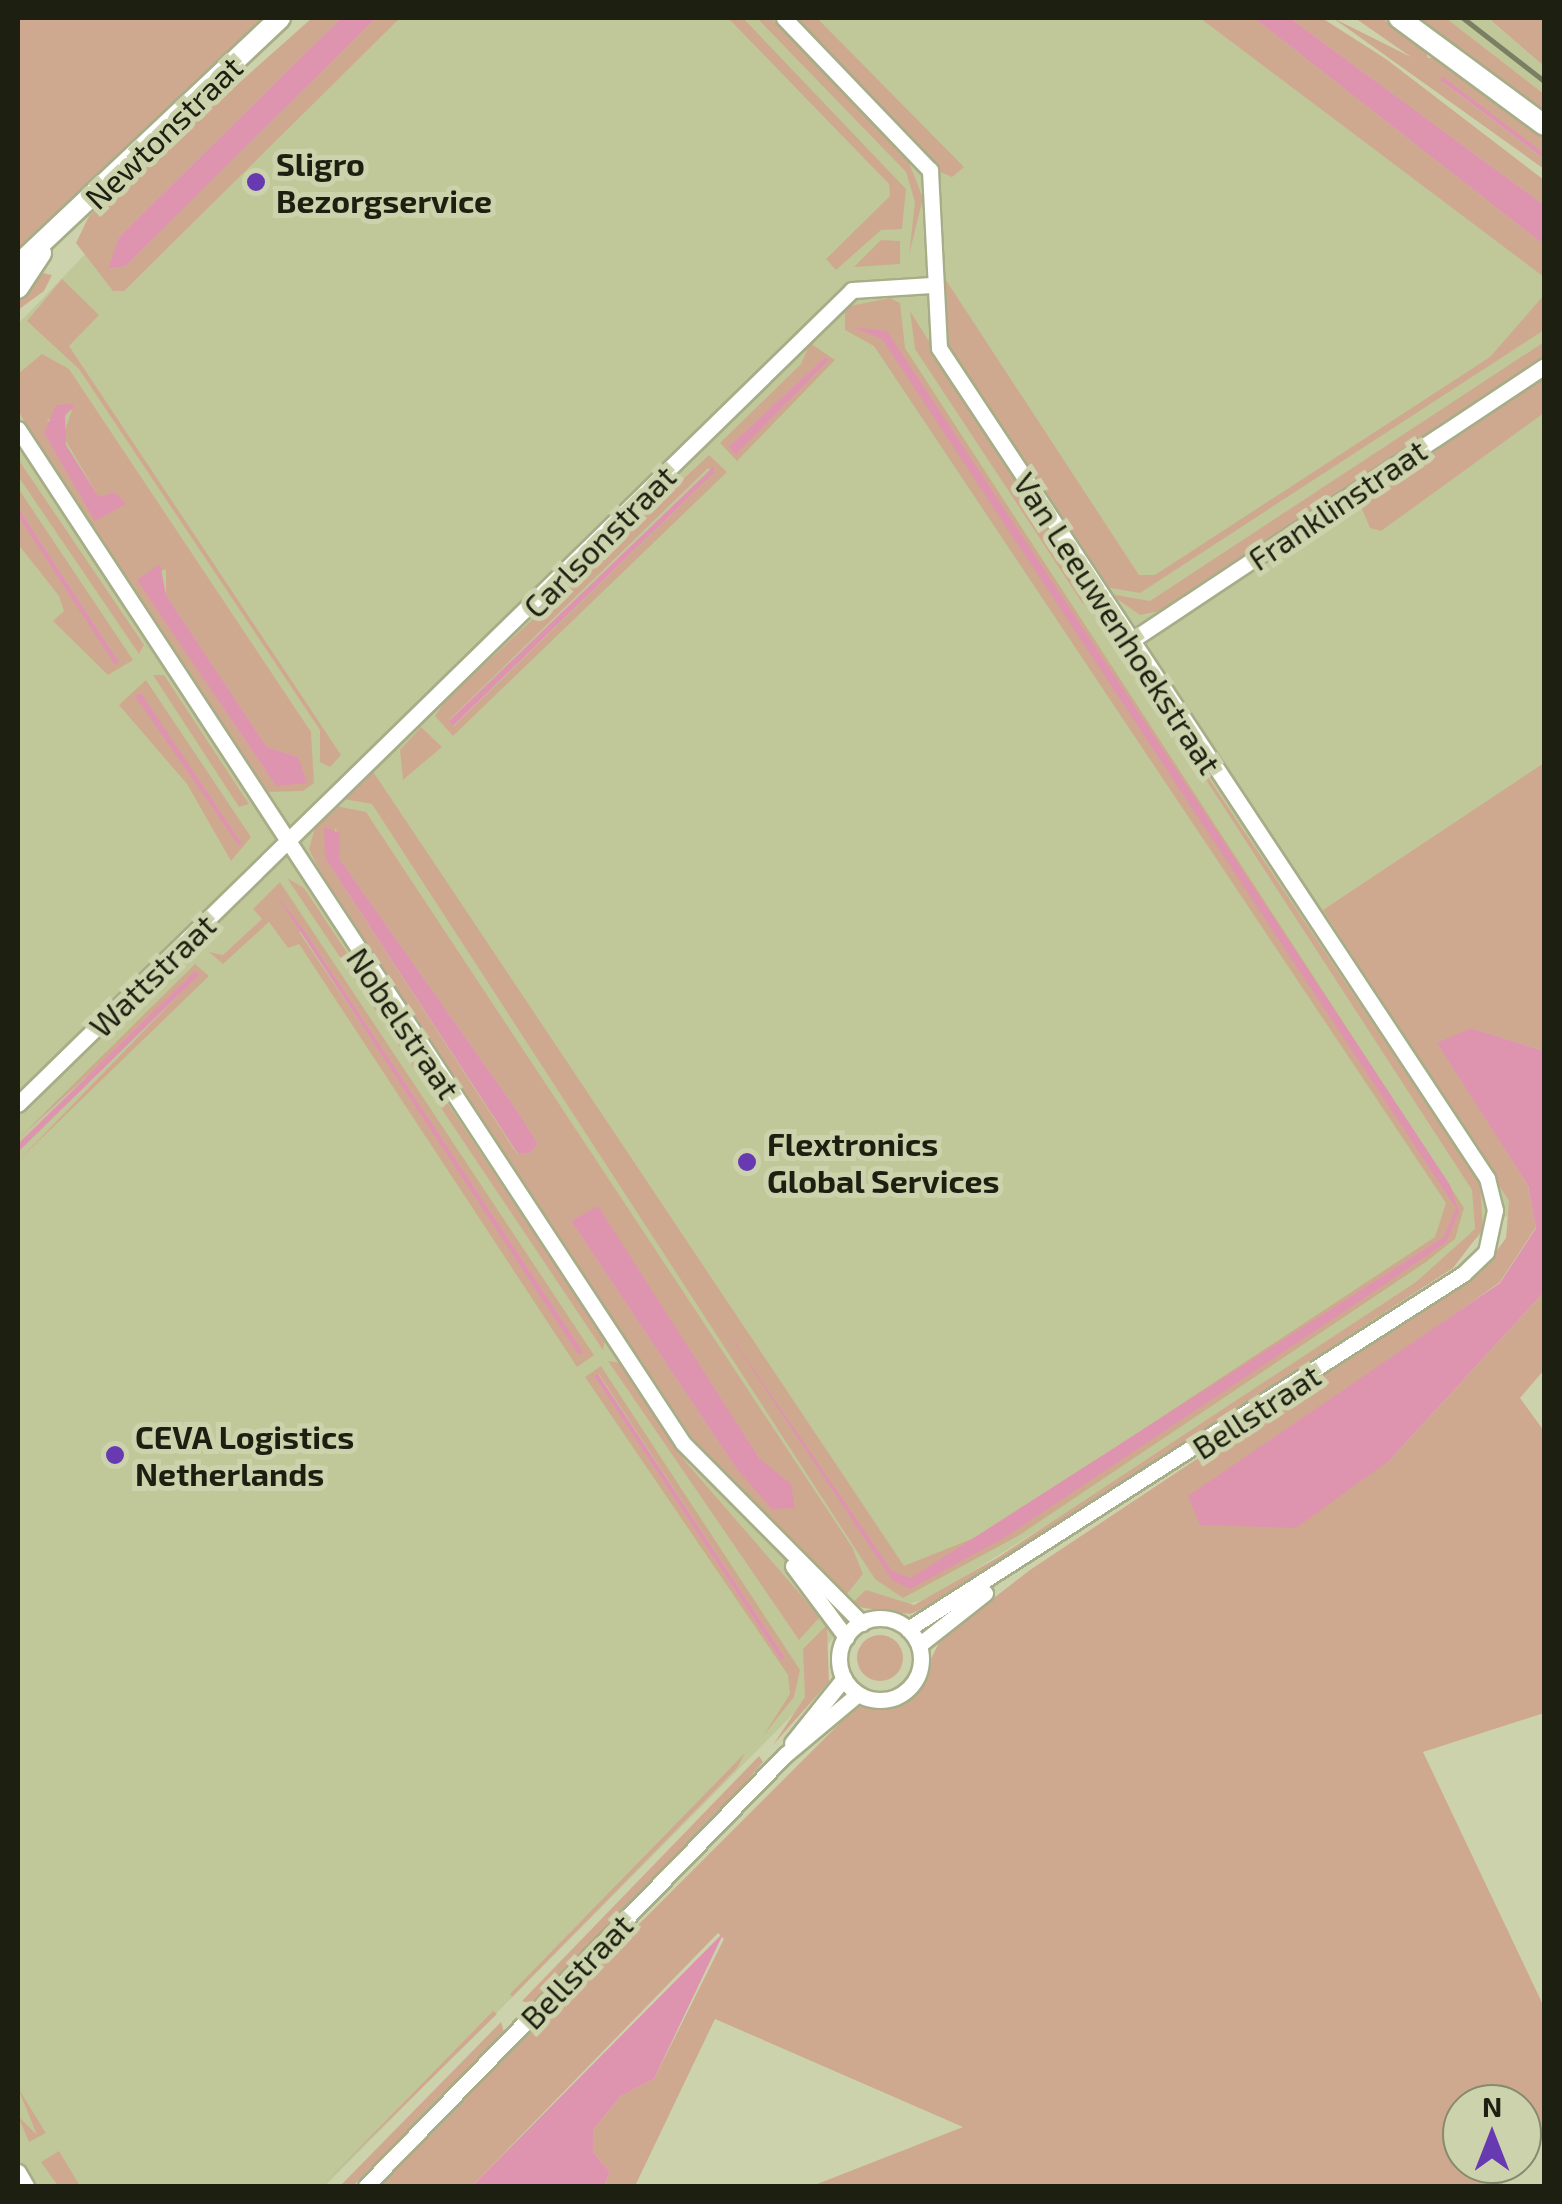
<!DOCTYPE html>
<style>
body{margin:0}
#map{position:relative;width:1562px;height:2204px;overflow:hidden;background:#ccd3ac;font-family:"Exo 2",sans-serif}
div>[style]{position:absolute}
[style*='--x']{left:calc(var(--x)*1px);top:calc(var(--y)*1px);width:calc(var(--w)*1px);rotate:calc(var(--a)*1deg)}
.built>*{inset:0;background:#c0c89a}
.green>*{inset:0;background:#cfa98f}
.round{border-radius:50%}
.water>*{inset:0;background:#de94af}
.roads{filter:drop-shadow(2px 0 #a6ad87) drop-shadow(-2px 0 #a6ad87) drop-shadow(0 2px #a6ad87) drop-shadow(0 -2px #a6ad87)}
.minor>*{height:15px;margin:-7.5px;padding:0 7.5px;transform-origin:7.5px;border-radius:7.5px;background:#fff}
.minor>.ring{margin:-7.5px;padding:0;box-sizing:content-box;background:none;border:15px solid #fff;border-radius:50%}
.tertiary>*{height:20px;margin:-10px;padding:0 10px;transform-origin:10px;border-radius:10px;background:#fff}
.rail>*{height:5px;margin:-2.5px;padding:0 2.5px;transform-origin:2.5px;border-radius:2.5px;background:#7a7f63}
.dots>*{width:28px;height:28px;translate:-50% -50%;box-sizing:border-box;border:5px solid #ccd3ac;border-radius:50%}
span{translate:-50% -50%;white-space:nowrap;text-align:center;line-height:1.15;-webkit-text-stroke:10px #ccd3ac;paint-order:stroke}
.street-label{font-size:32px;color:#1d1f11}
.poi-label{font-size:32px;color:#1d1f11;font-weight:700}
.left{translate:0 -50%;text-align:left}
.frame{position:absolute;inset:0;border:20px solid #1d1f11;pointer-events:none}
.north{position:absolute;left:1442px;top:2084px;width:100px;height:100px;box-sizing:border-box;background:#ccd3ac;border:2px solid #868b6e;border-radius:50%;rotate:0deg;font-size:28px;font-weight:700;line-height:40px;text-align:center;color:#1d1f11}
.north::after{content:'';display:block;margin:auto;width:35px;height:45px;background:#673ab1;clip-path:polygon(50% 0,100% 100%,50% 72%,0 100%)}
</style>
<div id="map">
<div class="built">
<div style="clip-path:polygon(312px 18px,1319px 18px,1544px 190px,1544px 765px,1521px 1206px,1309px 1361px,930px 1598px,896px 1608px,866px 1602px,822px 1650px,823px 1684px,325px 2186px,18px 2186px,18px 324px)"></div>
<div style="clip-path:polygon(1446px 18px,1487px 18px,1544px 66px,1544px 94px)"></div>
</div>
<div class="green">
<div style="clip-path:polygon(18px 18px,267px 18px,18px 254px)"></div>
<div style="clip-path:polygon(312px 18px,341px 18px,119px 237px,109px 269px,126px 266px,376px 18px,400px 18px,124px 291px,113px 291px,76px 243px,89px 216px)"></div>
<div style="clip-path:polygon(728px 18px,743px 18px,906px 189px,902px 229px,881px 230px,836px 270px,826px 259px,890px 196px,889px 184px)"></div>
<div style="clip-path:polygon(757px 18px,771px 18px,906px 155px,923px 198px,909px 255px,915px 202px,906px 172px)"></div>
<div style="clip-path:polygon(791px 18px,817px 18px,964px 167px,952px 177px,938px 171px)"></div>
<div style="clip-path:polygon(1200px 18px,1254px 18px,1544px 245px,1544px 277px)"></div>
<div style="clip-path:polygon(1290px 18px,1322px 18px,1386px 59px,1544px 180px,1544px 205px)"></div>
<div style="clip-path:polygon(1333px 18px,1411px 57px,1355px 18px,1381px 18px,1423px 44px,1428px 58px,1443px 57px,1544px 134px,1544px 153px,1441px 81px,1544px 159px,1544px 169px)"></div>
<div style="clip-path:polygon(1414px 18px,1446px 18px,1544px 94px,1544px 113px)"></div>
<div style="clip-path:polygon(1488px 18px,1544px 18px,1544px 66px,1538px 61px)"></div>
<div style="clip-path:polygon(881px 240px,900px 241px,900px 264px,854px 267px)"></div>
<div style="clip-path:polygon(940px 271px,1139px 575px,1155px 575px,1490px 357px,1544px 295px,1544px 330px,1140px 593px,1105px 587px,946px 342px)"></div>
<div style="clip-path:polygon(43px 273px,52px 275px,44px 291px,18px 310px,18px 297px)"></div>
<div style="clip-path:polygon(62px 279px,99px 315px,69px 346px,341px 755px,330px 767px,320px 762px,320px 730px,79px 369px,27px 321px)"></div>
<div style="clip-path:polygon(890px 298px,900px 303px,905px 348px,1464px 1208px,1455px 1239px,1426px 1262px,1018px 1536px,903px 1598px,875px 1579px,372px 804px,343px 799px,372px 770px,904px 1566px,984px 1534px,1435px 1237px,1446px 1203px,874px 346px,845px 330px,845px 307px)"></div>
<div style="clip-path:polygon(910px 311px,1091px 598px,1083px 604px,915px 349px)"></div>
<div style="clip-path:polygon(1544px 342px,1544px 357px,1165px 610px,1140px 615px,1110px 594px,1150px 601px)"></div>
<div style="clip-path:polygon(evenodd,810px 343px,835px 360px,737px 461px,720px 443px,801px 364px,810px 343px,825px 357px,828px 361px,734px 454px,730px 447px,825px 357px)"></div>
<div style="clip-path:polygon(evenodd,42px 354px,69px 369px,311px 732px,314px 783px,303px 791px,266px 792px,36px 445px,18px 409px,18px 374px,42px 354px,72px 410px,63px 436px,99px 497px,47px 420px,72px 410px,42px 354px,166px 569px,166px 595px,267px 747px,298px 757px,276px 786px,138px 580px,166px 569px)"></div>
<div style="clip-path:polygon(1544px 375px,1544px 413px,1381px 531px,1370px 528px,1359px 502px,1368px 494px)"></div>
<div style="clip-path:polygon(evenodd,709px 455px,727px 472px,453px 736px,435px 716px,446px 700px,709px 455px,708px 468px,714px 473px,454px 726px,449px 720px,708px 468px)"></div>
<div style="clip-path:polygon(18px 459px,144px 645px,139px 654px,18px 476px)"></div>
<div style="clip-path:polygon(18px 488px,133px 660px,108px 675px,53px 621px,64px 611px,59px 596px,18px 544px,18px 516px,119px 662px,18px 507px)"></div>
<div style="clip-path:polygon(1096px 610px,1480px 1184px,1483px 1229px,1453px 1268px,941px 1601px,910px 1614px,863px 1608px,853px 1602px,866px 1590px,914px 1605px,997px 1558px,1416px 1282px,1475px 1229px,1472px 1190px)"></div>
<div style="clip-path:polygon(153px 675px,164px 675px,249px 804px,239px 807px)"></div>
<div style="clip-path:polygon(146px 680px,251px 837px,231px 861px,187px 784px,119px 705px)"></div>
<div style="clip-path:polygon(421px 727px,442px 747px,403px 780px,400px 750px)"></div>
<div style="clip-path:polygon(1544px 763px,1544px 1051px,1471px 1028px,1438px 1044px,1528px 1186px,1536px 1227px,1500px 1282px,1437px 1327px,1390px 1460px,1544px 1292px,1544px 1370px,1520px 1398px,1544px 1431px,1544px 1713px,1423px 1752px,1544px 2007px,1544px 2139px,1522px 2148px,1522px 2104px,1462px 2104px,1462px 2164px,1503px 2164px,1503px 2186px,812px 2186px,963px 2127px,715px 2019px,635px 2186px,604px 2186px,610px 2172px,593px 2152px,593px 2130px,621px 2096px,654px 2079px,724px 1939px,718px 1933px,472px 2186px,377px 2186px,855px 1708px,912px 1696px,941px 1639px,1030px 1570px,1484px 1268px,1506px 1238px,1509px 1201px,1323px 910px)"></div>
<div style="clip-path:polygon(evenodd,336px 806px,366px 812px,852px 1547px,863px 1574px,846px 1595px,711px 1466px,335px 903px,309px 849px,316px 825px,336px 806px,336px 827px,339px 858px,518px 1112px,538px 1144px,530px 1153px,517px 1154px,325px 858px,336px 827px,336px 806px,598px 1207px,760px 1459px,736px 1468px,571px 1221px,598px 1207px)"></div>
<div style="clip-path:polygon(287px 878px,304px 888px,605px 1340px,603px 1350px)"></div>
<div style="clip-path:polygon(evenodd,280px 882px,594px 1355px,577px 1367px,299px 944px,288px 948px,269px 922px,223px 964px,209px 952px,223px 955px,262px 919px,253px 909px,280px 882px,304px 930px,583px 1352px,583px 1353px,299px 932px,304px 930px)"></div>
<div style="clip-path:polygon(195px 964px,209px 976px,18px 1161px,198px 975px,18px 1139px)"></div>
<div style="clip-path:polygon(608px 1361px,621px 1363px,685px 1461px,820px 1617px,799px 1640px)"></div>
<div style="clip-path:polygon(evenodd,601px 1366px,800px 1670px,794px 1697px,763px 1736px,790px 1694px,788px 1675px,585px 1377px,601px 1366px,599px 1374px,784px 1657px,781px 1660px,595px 1377px,599px 1374px)"></div>
<div style="clip-path:polygon(827px 1625px,829px 1682px,773px 1745px,805px 1697px,803px 1649px)"></div>
<div class="round" style="left:857px;top:1635px;width:46px;height:46px"></div>
<div style="clip-path:polygon(745px 1753px,737px 1768px,512px 1997px,510px 1994px)"></div>
<div style="clip-path:polygon(759px 1756px,763px 1762px,737px 1793px,531px 2004px,522px 2001px)"></div>
<div style="clip-path:polygon(493px 2011px,497px 2014px,322px 2186px,454px 2051px)"></div>
<div style="clip-path:polygon(501px 2022px,504px 2032px,353px 2186px,340px 2186px)"></div>
<div style="clip-path:polygon(18px 2088px,46px 2133px,29px 2142px,18px 2116px,37px 2135px)"></div>
<div style="clip-path:polygon(59px 2151px,80px 2186px,58px 2186px,41px 2162px)"></div>
</div>
<div class="water">
<div style="clip-path:polygon(341px 18px,376px 18px,126px 266px,108px 269px,119px 237px)"></div>
<div style="clip-path:polygon(1254px 18px,1290px 18px,1544px 205px,1544px 245px)"></div>
<div style="clip-path:polygon(1443px 77px,1544px 153px,1544px 159px,1440px 80px)"></div>
<div style="clip-path:polygon(852px 327px,887px 331px,1450px 1185px,1459px 1212px,1446px 1242px,1375px 1291px,1004px 1538px,910px 1589px,892px 1580px,713px 1310px,892px 1571px,911px 1578px,1444px 1237px,1456px 1208px,882px 339px)"></div>
<div style="clip-path:polygon(825px 357px,829px 360px,735px 455px,729px 447px)"></div>
<div style="clip-path:polygon(75px 404px,65px 416px,66px 445px,99px 497px,115px 492px,126px 504px,95px 521px,44px 433px,56px 405px)"></div>
<div style="clip-path:polygon(714px 466px,714px 473px,453px 726px,449px 721px)"></div>
<div style="clip-path:polygon(18px 507px,119px 662px,115px 665px,18px 516px)"></div>
<div style="clip-path:polygon(160px 564px,166px 595px,267px 747px,298px 757px,307px 783px,276px 786px,137px 580px)"></div>
<div style="clip-path:polygon(141px 693px,242px 844px,239px 846px,135px 696px)"></div>
<div style="clip-path:polygon(324px 827px,339px 833px,339px 858px,518px 1112px,538px 1144px,530px 1153px,518px 1154px,325px 858px)"></div>
<div style="clip-path:polygon(275px 893px,304px 930px,584px 1353px,578px 1354px)"></div>
<div style="clip-path:polygon(195px 971px,199px 975px,18px 1152px,18px 1144px)"></div>
<div style="clip-path:polygon(1471px 1028px,1544px 1051px,1544px 1292px,1390px 1460px,1296px 1528px,1200px 1525px,1188px 1496px,1500px 1283px,1536px 1228px,1528px 1186px,1437px 1043px)"></div>
<div style="clip-path:polygon(598px 1206px,760px 1459px,791px 1484px,795px 1508px,772px 1509px,736px 1468px,571px 1221px)"></div>
<div style="clip-path:polygon(598px 1374px,785px 1658px,781px 1660px,594px 1376px)"></div>
<div style="clip-path:polygon(724px 1932px,654px 2079px,621px 2096px,593px 2130px,593px 2152px,610px 2172px,604px 2186px,472px 2186px)"></div>
</div>
<div class="roads">
<div class="minor">
<div style="--x:784;--y:18;--w:211;--a:46.2"></div>
<div style="--x:930;--y:170;--w:178;--a:87.1"></div>
<div style="--x:939;--y:348;--w:995;--a:56.57"></div>
<div style="--x:1487;--y:1178;--w:33;--a:76"></div>
<div style="--x:1495;--y:1210;--w:43;--a:102.1"></div>
<div style="--x:1486;--y:1252;--w:32;--a:136"></div>
<div style="--x:1463;--y:1274;--w:659;--a:147.4"></div>
<div style="--x:18;--y:429;--w:1213;--a:56.74"></div>
<div style="--x:683;--y:1443;--w:254;--a:45.2"></div>
<div style="--x:1129;--y:642;--w:498;--a:-33.6"></div>
<div style="--x:18;--y:1104;--w:1165;--a:-44.3"></div>
<div style="--x:852;--y:290;--w:80;--a:-3.6"></div>
<div style="--x:793;--y:1566;--w:89;--a:53.3"></div>
<div class="ring" style="left:839px;top:1618px;width:67px;height:67px"></div>
<div style="--x:919;--y:1645;--w:84;--a:-38.2"></div>
<div style="--x:792;--y:1743;--w:83;--a:-51.3"></div>
<div style="--x:18;--y:2172;--w:16;--a:60"></div>
<div style="--x:366;--y:2186;--w:601;--a:-45.81"></div>
<div style="--x:785;--y:1755;--w:95;--a:-39.9"></div>
</div>
<div class="tertiary">
<div style="--x:1399;--y:18;--w:180;--a:36.4"></div>
<div style="--x:18;--y:265;--w:360;--a:-43.3"></div>
<div style="--x:18;--y:288;--w:42;--a:-56.7"></div>
</div>
</div>
<div class="rail">
<div style="--x:1463;--y:18;--w:103;--a:37.9"></div>
</div>
<div class="dots">
<div style="left:256px;top:182px;background:#673ab1"></div>
<div style="left:747px;top:1162px;background:#673ab1"></div>
<div style="left:115px;top:1455px;background:#673ab1"></div>
</div>
<div class="street-label">
<span style="left:163px;top:132px;rotate:-44deg">Newtonstraat</span>
<span style="left:1337px;top:504px;rotate:-34deg">Franklinstraat</span>
<span style="left:599px;top:541px;rotate:-45deg">Carlsonstraat</span>
<span style="left:1118px;top:623px;rotate:57deg">Van Leeuwenhoekstraat</span>
<span style="left:152px;top:975px;rotate:-44deg">Wattstraat</span>
<span style="left:404px;top:1023px;rotate:56deg">Nobelstraat</span>
<span style="left:1256px;top:1411px;rotate:-33deg">Bellstraat</span>
<span style="left:576px;top:1971px;rotate:-46deg">Bellstraat</span>
</div>
<div class="poi-label">
<span class="left" style="left:276px;top:182px">Sligro<br>Bezorgservice</span>
<span class="left" style="left:767px;top:1162px">Flextronics<br>Global Services</span>
<span class="left" style="left:135px;top:1455px">CEVA Logistics<br>Netherlands</span>
</div>
<div class="frame"></div>
<div class="north">N</div>
</div>
